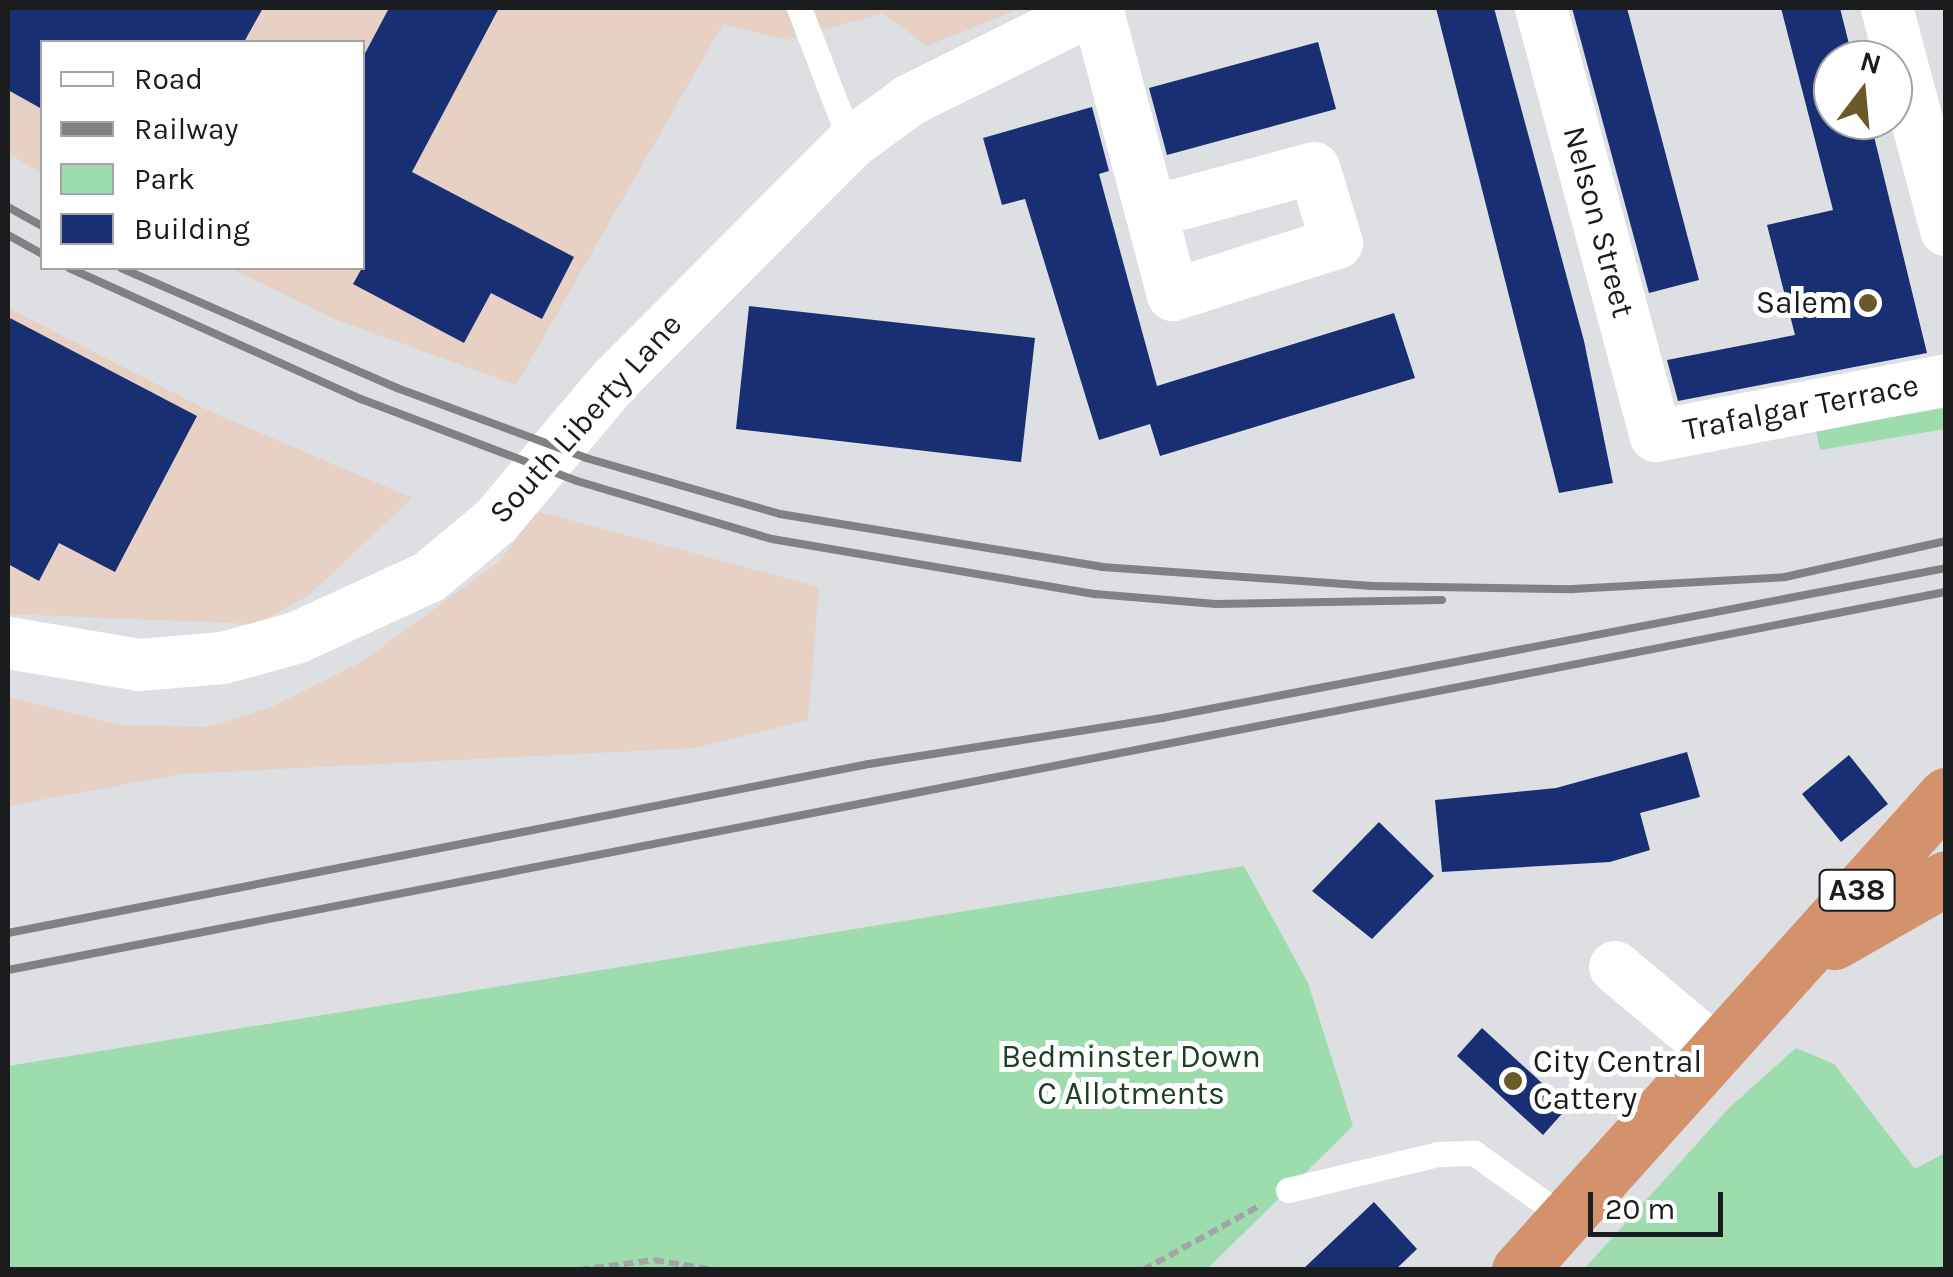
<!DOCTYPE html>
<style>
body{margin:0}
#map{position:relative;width:1953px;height:1277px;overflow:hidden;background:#dddfe2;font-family:Karla,sans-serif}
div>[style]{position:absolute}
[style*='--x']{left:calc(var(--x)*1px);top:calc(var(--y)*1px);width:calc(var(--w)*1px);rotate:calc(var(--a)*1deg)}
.industrial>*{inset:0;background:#e7d0c4}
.green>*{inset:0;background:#9ddcad}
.building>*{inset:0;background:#192f74}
.path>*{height:6px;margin-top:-3px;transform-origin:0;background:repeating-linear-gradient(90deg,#a2a4a6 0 10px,transparent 0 15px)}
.lane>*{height:25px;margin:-12.5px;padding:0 12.5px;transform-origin:12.5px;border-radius:12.5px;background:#fff}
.street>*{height:52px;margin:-26px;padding:0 26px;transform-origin:26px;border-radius:26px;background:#fff}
.highway>*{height:55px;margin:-27.5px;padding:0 27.5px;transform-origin:27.5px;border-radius:27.5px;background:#d3926c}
.rail>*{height:8px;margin:-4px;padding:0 4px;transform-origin:4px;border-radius:4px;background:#7f8183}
.dots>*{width:28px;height:28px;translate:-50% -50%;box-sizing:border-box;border:5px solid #fff;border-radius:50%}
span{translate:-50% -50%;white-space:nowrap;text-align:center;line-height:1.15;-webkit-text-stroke:10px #fff;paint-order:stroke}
.shield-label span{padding:2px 8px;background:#fff;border:2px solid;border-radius:8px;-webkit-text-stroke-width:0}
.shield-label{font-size:30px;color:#1b1c1d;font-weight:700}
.street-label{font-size:32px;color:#1b1c1d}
.poi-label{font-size:32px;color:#1b1c1d}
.right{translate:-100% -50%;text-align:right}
.left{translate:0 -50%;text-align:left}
.park-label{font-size:32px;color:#1c4028}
.frame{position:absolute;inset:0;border:10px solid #1b1c1d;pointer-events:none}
.legend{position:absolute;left:40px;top:40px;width:325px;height:230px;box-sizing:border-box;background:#fff;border:2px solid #a4a4a5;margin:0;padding:12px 18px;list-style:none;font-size:30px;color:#1b1c1d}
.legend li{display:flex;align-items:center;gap:20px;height:50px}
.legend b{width:50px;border:2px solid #a4a4a5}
.north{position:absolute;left:1813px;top:40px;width:100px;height:100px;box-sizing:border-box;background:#fff;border:2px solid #a4a4a5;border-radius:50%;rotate:16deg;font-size:28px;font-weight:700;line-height:40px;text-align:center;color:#1b1c1d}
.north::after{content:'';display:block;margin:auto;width:35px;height:45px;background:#6b5927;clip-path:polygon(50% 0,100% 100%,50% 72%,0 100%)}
.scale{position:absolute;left:1588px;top:1192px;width:135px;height:45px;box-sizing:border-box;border:5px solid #1b1c1d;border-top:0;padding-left:12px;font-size:30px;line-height:35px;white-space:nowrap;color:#1b1c1d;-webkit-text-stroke:8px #fff;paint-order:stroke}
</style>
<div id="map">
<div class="industrial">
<div style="clip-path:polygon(8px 8px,1022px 8px,927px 46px,883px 13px,786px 40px,723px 24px,516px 385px,337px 320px,230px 268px,362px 268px,362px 42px,42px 42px,42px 174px,8px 153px)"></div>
<div style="clip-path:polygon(8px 308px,207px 410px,412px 498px,309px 595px,257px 624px,8px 614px)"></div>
<div style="clip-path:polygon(536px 511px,819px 587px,808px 720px,695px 748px,181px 774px,8px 806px,8px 697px,119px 725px,208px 727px,274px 706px,363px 661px,500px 561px)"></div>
</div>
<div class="green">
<div style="clip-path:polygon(1945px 408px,1945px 429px,1820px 450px,1816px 430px)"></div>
<div style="clip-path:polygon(1244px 866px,1308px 983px,1353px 1126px,1207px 1269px,8px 1270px,8px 1066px)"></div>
<div style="clip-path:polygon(1796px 1048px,1834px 1064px,1915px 1169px,1945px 1153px,1945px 1269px,1584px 1269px,1730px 1107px)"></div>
</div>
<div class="building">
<div style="clip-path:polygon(8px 8px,263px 8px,244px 42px,42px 42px,42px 109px,8px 90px)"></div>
<div style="clip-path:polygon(389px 8px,499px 8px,412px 172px,574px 257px,542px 319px,491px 293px,464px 343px,353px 284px,362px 268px,362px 59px)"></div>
<div style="clip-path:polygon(1436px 8px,1494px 8px,1584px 341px,1613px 483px,1559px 493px)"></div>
<div style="clip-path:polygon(1572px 8px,1627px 8px,1699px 280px,1649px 293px)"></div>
<div style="clip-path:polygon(1781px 8px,1840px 8px,1853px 60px,1833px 60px,1833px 120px,1870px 120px,1927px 353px,1678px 401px,1667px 360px,1795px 335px,1767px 225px,1833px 210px)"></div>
<div style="clip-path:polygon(1318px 42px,1336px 109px,1167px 155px,1149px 88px)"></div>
<div style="clip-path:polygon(1092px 107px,1109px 171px,1099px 174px,1157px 386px,1394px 313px,1415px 378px,1160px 456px,1150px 424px,1099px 440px,1025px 199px,1002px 205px,983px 138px)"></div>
<div style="clip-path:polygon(749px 306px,1035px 338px,1021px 462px,736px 429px)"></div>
<div style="clip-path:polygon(8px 317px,197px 416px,115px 572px,59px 543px,39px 581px,8px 564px)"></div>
<div style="clip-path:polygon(1687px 752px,1700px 797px,1640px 813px,1650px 850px,1610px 862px,1442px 872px,1435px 800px,1556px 788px)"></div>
<div style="clip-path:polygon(1849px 755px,1888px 804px,1841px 842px,1802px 794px)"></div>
<div style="clip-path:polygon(1379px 822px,1434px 876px,1372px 939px,1312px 891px)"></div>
<div style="clip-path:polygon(1482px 1028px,1568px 1107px,1543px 1135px,1457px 1056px)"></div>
<div style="clip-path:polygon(1374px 1202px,1417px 1249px,1395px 1270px,1302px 1270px)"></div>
</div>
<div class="path">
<div style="--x:579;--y:1270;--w:76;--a:-7.6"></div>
<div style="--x:654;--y:1260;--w:61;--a:9.5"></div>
<div style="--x:1143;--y:1270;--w:135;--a:-28.8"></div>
</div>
<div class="lane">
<div style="--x:799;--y:8;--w:145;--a:68.9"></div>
<div style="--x:1288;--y:1190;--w:154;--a:-13.5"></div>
<div style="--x:1438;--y:1154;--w:36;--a:-2"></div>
<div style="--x:1474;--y:1153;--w:114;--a:35.4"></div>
</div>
<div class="street">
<div style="--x:1097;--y:8;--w:211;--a:75.2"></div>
<div style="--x:1151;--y:212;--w:86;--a:75.2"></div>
<div style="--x:1173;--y:295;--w:172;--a:-17.6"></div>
<div style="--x:1337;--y:243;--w:78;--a:-107"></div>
<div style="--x:1314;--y:168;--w:169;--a:164.9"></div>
<div style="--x:1541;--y:8;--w:443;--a:75"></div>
<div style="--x:1656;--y:436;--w:295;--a:-10.9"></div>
<div style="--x:1887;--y:8;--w:230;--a:75.1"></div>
<div style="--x:8;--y:643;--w:133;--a:9.5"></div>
<div style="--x:139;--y:665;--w:84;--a:-4.8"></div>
<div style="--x:223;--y:658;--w:76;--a:-15.3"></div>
<div style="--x:296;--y:638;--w:146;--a:-24.6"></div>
<div style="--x:429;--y:577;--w:87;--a:-39.9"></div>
<div style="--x:496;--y:521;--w:182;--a:-49.9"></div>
<div style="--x:613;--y:382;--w:337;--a:-45.1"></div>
<div style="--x:851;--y:143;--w:73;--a:-36.1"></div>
<div style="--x:910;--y:100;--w:207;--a:-26.4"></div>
<div style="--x:1615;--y:967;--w:131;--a:40"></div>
</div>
<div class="highway">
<div style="--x:1834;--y:942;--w:129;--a:-29.7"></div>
<div style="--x:1519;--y:1270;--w:639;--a:-48.05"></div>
</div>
<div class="rail">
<div style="--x:8;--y:207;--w:39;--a:29"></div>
<div style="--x:8;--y:235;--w:39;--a:29"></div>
<div style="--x:69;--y:268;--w:320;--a:24.2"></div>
<div style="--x:361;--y:399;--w:231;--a:20.8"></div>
<div style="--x:577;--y:481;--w:203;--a:16.6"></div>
<div style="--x:772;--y:539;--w:328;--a:9.7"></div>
<div style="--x:1095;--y:594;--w:121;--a:4.7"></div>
<div style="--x:1216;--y:604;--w:226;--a:-1"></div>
<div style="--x:121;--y:268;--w:301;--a:23.5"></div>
<div style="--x:397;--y:388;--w:202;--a:20.3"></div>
<div style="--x:586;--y:458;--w:202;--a:16.1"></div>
<div style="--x:780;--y:514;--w:326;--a:9.3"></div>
<div style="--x:1102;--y:567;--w:271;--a:4"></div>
<div style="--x:1372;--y:586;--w:201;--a:0.9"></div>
<div style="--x:1573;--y:589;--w:212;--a:-3.2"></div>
<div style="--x:1785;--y:577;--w:165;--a:-12.6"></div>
<div style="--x:8;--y:933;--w:877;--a:-11.11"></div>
<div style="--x:869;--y:764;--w:297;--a:-8.9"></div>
<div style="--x:1162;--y:718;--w:798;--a:-10.83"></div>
<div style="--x:8;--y:970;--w:1975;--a:-11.04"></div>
</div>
<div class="dots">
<div style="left:1868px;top:303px;background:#6b5927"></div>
<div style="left:1513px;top:1081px;background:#6b5927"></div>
</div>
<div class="shield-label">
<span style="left:1857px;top:890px">A38</span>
</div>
<div class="street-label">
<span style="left:1598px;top:222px;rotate:75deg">Nelson Street</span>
<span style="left:1801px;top:408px;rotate:-11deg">Trafalgar Terrace</span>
<span style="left:586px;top:419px;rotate:-48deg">South Liberty Lane</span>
</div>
<div class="poi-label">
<span class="right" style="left:1848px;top:303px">Salem</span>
<span class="left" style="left:1533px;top:1081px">City Central<br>Cattery</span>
</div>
<div class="park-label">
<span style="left:1131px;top:1076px">Bedminster Down<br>C Allotments</span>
</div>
<div class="frame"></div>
<ul class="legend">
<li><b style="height:12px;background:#fff"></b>Road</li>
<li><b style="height:12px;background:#7f8183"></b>Railway</li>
<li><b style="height:28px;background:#9ddcad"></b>Park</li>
<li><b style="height:28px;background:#192f74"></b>Building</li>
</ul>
<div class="north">N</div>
<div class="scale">20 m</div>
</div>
